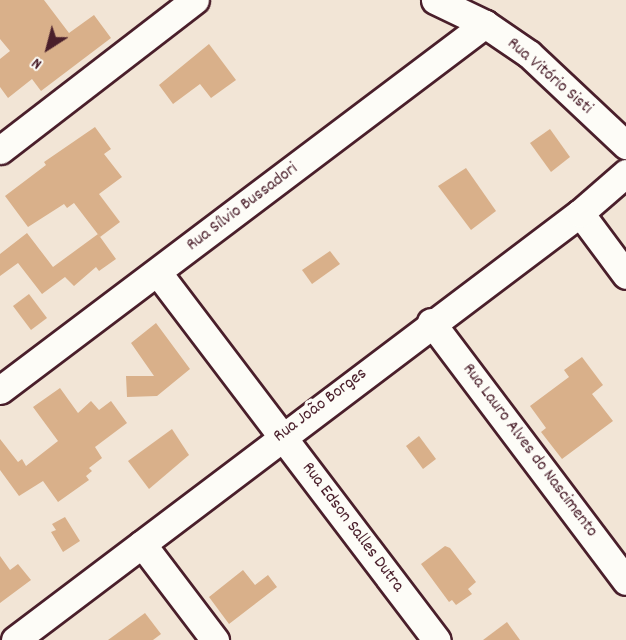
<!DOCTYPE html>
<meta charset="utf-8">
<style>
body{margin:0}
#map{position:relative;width:626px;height:640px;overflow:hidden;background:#f2e5d6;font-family:Dekko,sans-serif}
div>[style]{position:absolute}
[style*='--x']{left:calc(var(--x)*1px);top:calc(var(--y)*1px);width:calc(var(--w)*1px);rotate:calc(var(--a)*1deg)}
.building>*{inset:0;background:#d9b08a}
.roads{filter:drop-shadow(2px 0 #4a1f2b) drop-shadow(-2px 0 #4a1f2b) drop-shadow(0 2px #4a1f2b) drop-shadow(0 -2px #4a1f2b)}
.minor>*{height:27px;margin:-13.5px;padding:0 13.5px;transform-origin:13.5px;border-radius:13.5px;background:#fdfcf7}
span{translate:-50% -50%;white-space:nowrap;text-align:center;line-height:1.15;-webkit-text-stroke:6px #fdfcf7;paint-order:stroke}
.street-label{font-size:18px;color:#4a1f2b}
.north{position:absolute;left:18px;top:18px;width:60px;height:60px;-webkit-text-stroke:4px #fdfcf7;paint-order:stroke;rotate:216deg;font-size:16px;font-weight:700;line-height:24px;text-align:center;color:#4a1f2b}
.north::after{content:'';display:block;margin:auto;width:21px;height:27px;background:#4a1f2b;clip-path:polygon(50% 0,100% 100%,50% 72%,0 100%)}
</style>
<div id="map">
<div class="building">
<div style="clip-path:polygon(0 0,44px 0,69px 33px,94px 15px,111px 38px,41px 91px,32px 79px,8px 98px,0 87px,0 59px,10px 51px,0 39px)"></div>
<div style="clip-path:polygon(209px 44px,236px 80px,211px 98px,200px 84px,173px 104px,159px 85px)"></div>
<div style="clip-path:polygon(95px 127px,111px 149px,104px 154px,122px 177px,99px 194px,120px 222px,100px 237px,74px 203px,67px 208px,64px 204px,28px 227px,5px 196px,46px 165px,44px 162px)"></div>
<div style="clip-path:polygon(550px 129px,570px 157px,551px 172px,530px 143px)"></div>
<div style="clip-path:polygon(466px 168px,496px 211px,471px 230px,438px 186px)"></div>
<div style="clip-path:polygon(27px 233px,53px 267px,98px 234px,116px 259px,99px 271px,96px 267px,74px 286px,65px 277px,42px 294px,18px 263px,0 276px,0 254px)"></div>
<div style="clip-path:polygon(330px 251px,340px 264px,312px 284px,302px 270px)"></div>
<div style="clip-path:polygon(29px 294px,47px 318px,31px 330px,13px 306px)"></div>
<div style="clip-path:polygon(156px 323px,190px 369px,157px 396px,127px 397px,126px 376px,154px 376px,131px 343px)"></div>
<div style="clip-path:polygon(582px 357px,603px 385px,592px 394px,613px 421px,562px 459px,541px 432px,546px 428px,530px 406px,569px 377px,564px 370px)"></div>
<div style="clip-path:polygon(60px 388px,78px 413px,91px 401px,99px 410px,111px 401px,127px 423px,95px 447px,102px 458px,89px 468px,92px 471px,86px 476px,89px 480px,58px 502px,43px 481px,19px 496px,0 470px,0 439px,18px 462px,22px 459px,26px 466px,58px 441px,33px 407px)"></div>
<div style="clip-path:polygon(172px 429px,189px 455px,149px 489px,128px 461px)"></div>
<div style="clip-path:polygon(419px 436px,436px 459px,423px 469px,406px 446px)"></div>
<div style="clip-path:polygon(65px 517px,80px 541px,63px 552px,51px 532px,56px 530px,52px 524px)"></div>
<div style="clip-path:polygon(445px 546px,450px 548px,476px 582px,468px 589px,472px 594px,456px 605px,452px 600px,449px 602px,421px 564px)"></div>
<div style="clip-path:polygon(0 556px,10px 570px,18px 564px,31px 580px,0 603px)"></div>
<div style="clip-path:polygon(243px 570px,255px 585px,268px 575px,277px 587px,229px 624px,209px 597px)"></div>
<div style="clip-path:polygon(145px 613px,161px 634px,153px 640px,108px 640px)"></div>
<div style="clip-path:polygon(507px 622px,520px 640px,483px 640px)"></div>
</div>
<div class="roads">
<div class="minor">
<div style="--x:435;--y:0;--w:55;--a:25.6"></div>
<div style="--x:485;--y:24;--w:53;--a:34.3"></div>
<div style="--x:529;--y:54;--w:133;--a:43.2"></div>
<div style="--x:0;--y:150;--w:246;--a:-37.6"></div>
<div style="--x:580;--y:213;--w:77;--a:53.4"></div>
<div style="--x:158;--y:273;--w:461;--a:52.8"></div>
<div style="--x:431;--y:322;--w:324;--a:53"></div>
<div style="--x:0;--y:390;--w:608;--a:-37.04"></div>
<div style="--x:142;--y:544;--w:121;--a:52.8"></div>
<div style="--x:15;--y:640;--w:708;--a:-37.08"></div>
<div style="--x:580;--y:213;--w:61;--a:-41"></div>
</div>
</div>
<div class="street-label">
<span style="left:549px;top:77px;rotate:41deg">Rua Vitório Sisti</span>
<span style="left:243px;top:208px;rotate:-37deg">Rua Sílvio Bussadori</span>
<span style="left:321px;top:406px;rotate:-37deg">Rua João Borges</span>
<span style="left:529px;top:451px;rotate:53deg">Rua Lauro Alves do Nascimento</span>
<span style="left:352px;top:528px;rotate:53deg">Rua Edson Salles Dutra</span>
</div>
<div class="north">N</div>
</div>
